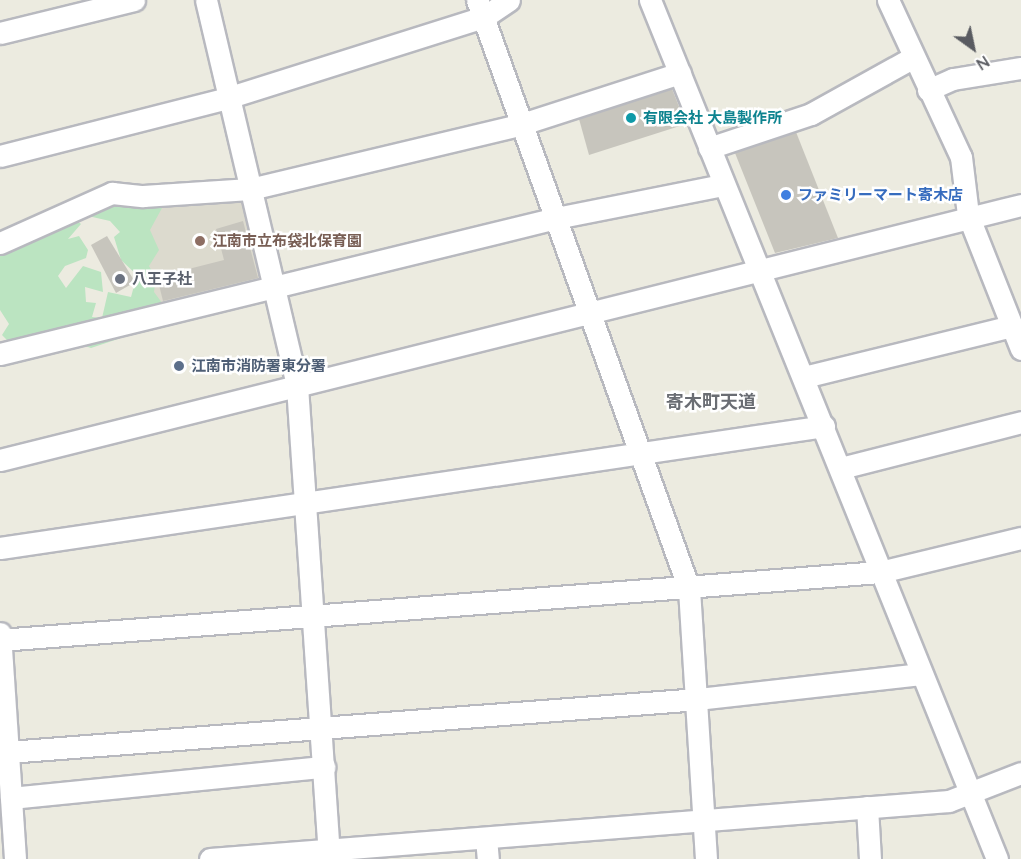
<!DOCTYPE html>
<meta charset="utf-8">
<style>
body{margin:0}
#map{position:relative;width:1021px;height:859px;overflow:hidden;background:#ecebe0;font-family:Quicksand,"Noto Sans JP",sans-serif}
div>[style]{position:absolute}
[style*='--x']{left:calc(var(--x)*1px);top:calc(var(--y)*1px);width:calc(var(--w)*1px);rotate:calc(var(--a)*1deg)}
.education>*{inset:0;background:#dcdace}
.green>*{inset:0;background:#bbe4c1}
.building>*{inset:0;background:#c7c5bd}
.roads{filter:drop-shadow(2px 0 #b8b9bf) drop-shadow(-2px 0 #b8b9bf) drop-shadow(0 2px #b8b9bf) drop-shadow(0 -2px #b8b9bf)}
.minor>*{height:21px;margin:-10.5px;padding:0 10.5px;transform-origin:10.5px;border-radius:10.5px;background:#fff}
.dots>*{width:16px;height:16px;translate:-50% -50%;box-sizing:border-box;border:3px solid #fff;border-radius:50%}
span{translate:-50% -50%;white-space:nowrap;text-align:center;line-height:1.15;-webkit-text-stroke:5px #fff;paint-order:stroke}
.culture-label{font-size:15px;color:#0d838f;font-weight:700}
.left{translate:0 -50%;text-align:left}
.shop-label{font-size:15px;color:#366cbe;font-weight:700}
.education-label{font-size:15px;color:#785e54;font-weight:700}
.worship-label{font-size:15px;color:#5b616d;font-weight:700}
.service-label{font-size:15px;color:#4e5e75;font-weight:700}
.quarter-label{font-size:18px;color:#6a6d73;font-weight:700}
.north{position:absolute;left:943px;top:18px;width:60px;height:60px;-webkit-text-stroke:4px #fff;paint-order:stroke;rotate:147deg;font-size:16px;font-weight:700;line-height:24px;text-align:center;color:#595b61}
.north::after{content:'';display:block;margin:auto;width:21px;height:27px;background:#595b61;clip-path:polygon(50% 0,100% 100%,50% 72%,0 100%)}
</style>
<div id="map">
<div class="education">
<div style="clip-path:polygon(250px 189px,273px 286px,156px 314px,127px 194px)"></div>
</div>
<div class="green">
<div style="clip-path:polygon(143px 196px,162px 208px,150px 230px,159px 250px,149px 266px,156px 278px,154px 292px,168px 311px,118px 339px,91px 348px,76px 343px,17px 350px,2px 335px,9px 324px,0 310px,0 243px,71px 216px,81px 224px,68px 239px,79px 236px,88px 250px,86px 258px,65px 266px,58px 276px,66px 288px,83px 266px,101px 272px,103px 292px,85px 287px,86px 302px,96px 303px,92px 317px,102px 318px,108px 292px,131px 297px,137px 275px,121px 260px,114px 237px,120px 232px,110px 221px,88px 216px,88px 206px)"></div>
</div>
<div class="building">
<div style="clip-path:polygon(672px 89px,686px 124px,589px 155px,579px 119px)"></div>
<div style="clip-path:polygon(796px 132px,838px 238px,775px 253px,735px 153px)"></div>
<div style="clip-path:polygon(243px 221px,258px 278px,163px 301px,157px 277px,224px 260px,216px 229px)"></div>
<div style="clip-path:polygon(107px 236px,135px 282px,116px 293px,91px 245px)"></div>
</div>
<div class="roads">
<div class="minor">
<div style="--x:206;--y:0;--w:397;--a:76.7"></div>
<div style="--x:297;--y:386;--w:474;--a:86.1"></div>
<div style="--x:477;--y:0;--w:626;--a:70.2"></div>
<div style="--x:689;--y:589;--w:271;--a:86.4"></div>
<div style="--x:650;--y:0;--w:926;--a:68"></div>
<div style="--x:888;--y:0;--w:173;--a:65.1"></div>
<div style="--x:961;--y:157;--w:58;--a:83.1"></div>
<div style="--x:968;--y:215;--w:144;--a:68.4"></div>
<div style="--x:0;--y:33;--w:138;--a:-13.8"></div>
<div style="--x:928;--y:90;--w:27;--a:-24"></div>
<div style="--x:953;--y:79;--w:69;--a:-9.2"></div>
<div style="--x:709;--y:148;--w:108;--a:-18.4"></div>
<div style="--x:811;--y:114;--w:115;--a:-29"></div>
<div style="--x:0;--y:156;--w:234;--a:-14.3"></div>
<div style="--x:227;--y:98;--w:269;--a:-17.5"></div>
<div style="--x:484;--y:17;--w:30;--a:-34"></div>
<div style="--x:0;--y:243;--w:123;--a:-24.1"></div>
<div style="--x:112;--y:193;--w:31;--a:6"></div>
<div style="--x:143;--y:196;--w:107;--a:-3.7"></div>
<div style="--x:250;--y:189;--w:280;--a:-13.4"></div>
<div style="--x:522;--y:124;--w:166;--a:-17.9"></div>
<div style="--x:0;--y:354;--w:572;--a:-13.74"></div>
<div style="--x:556;--y:218;--w:169;--a:-11.2"></div>
<div style="--x:804;--y:377;--w:214;--a:-13.8"></div>
<div style="--x:0;--y:460;--w:1052;--a:-14.02"></div>
<div style="--x:841;--y:468;--w:186;--a:-14.3"></div>
<div style="--x:0;--y:548;--w:833;--a:-8.42"></div>
<div style="--x:0;--y:633;--w:226;--a:86.2"></div>
<div style="--x:0;--y:640;--w:883;--a:-4.42"></div>
<div style="--x:880;--y:572;--w:145;--a:-13.6"></div>
<div style="--x:8;--y:752;--w:692;--a:-4.39"></div>
<div style="--x:698;--y:699;--w:223;--a:-6.4"></div>
<div style="--x:11;--y:798;--w:315;--a:-5.7"></div>
<div style="--x:867;--y:807;--w:52;--a:86.7"></div>
<div style="--x:486;--y:838;--w:21;--a:85"></div>
<div style="--x:210;--y:859;--w:741;--a:-4.49"></div>
<div style="--x:949;--y:801;--w:77;--a:-21.3"></div>
</div>
</div>
<div class="dots">
<div style="left:631px;top:118px;background:#0f9aa8"></div>
<div style="left:786px;top:195px;background:#3f7fe0"></div>
<div style="left:200px;top:241px;background:#8d6e63"></div>
<div style="left:120px;top:279px;background:#6b7280"></div>
<div style="left:179px;top:366px;background:#5c6f8a"></div>
</div>
<div class="culture-label">
<span class="left" style="left:643px;top:118px">有限会社 大島製作所</span>
</div>
<div class="shop-label">
<span class="left" style="left:798px;top:195px">ファミリーマート寄木店</span>
</div>
<div class="education-label">
<span class="left" style="left:212px;top:241px">江南市立布袋北保育園</span>
</div>
<div class="worship-label">
<span class="left" style="left:132px;top:279px">八王子社</span>
</div>
<div class="service-label">
<span class="left" style="left:191px;top:366px">江南市消防署東分署</span>
</div>
<div class="quarter-label">
<span style="left:711px;top:402px">寄木町天道</span>
</div>
<div class="north">N</div>
</div>
